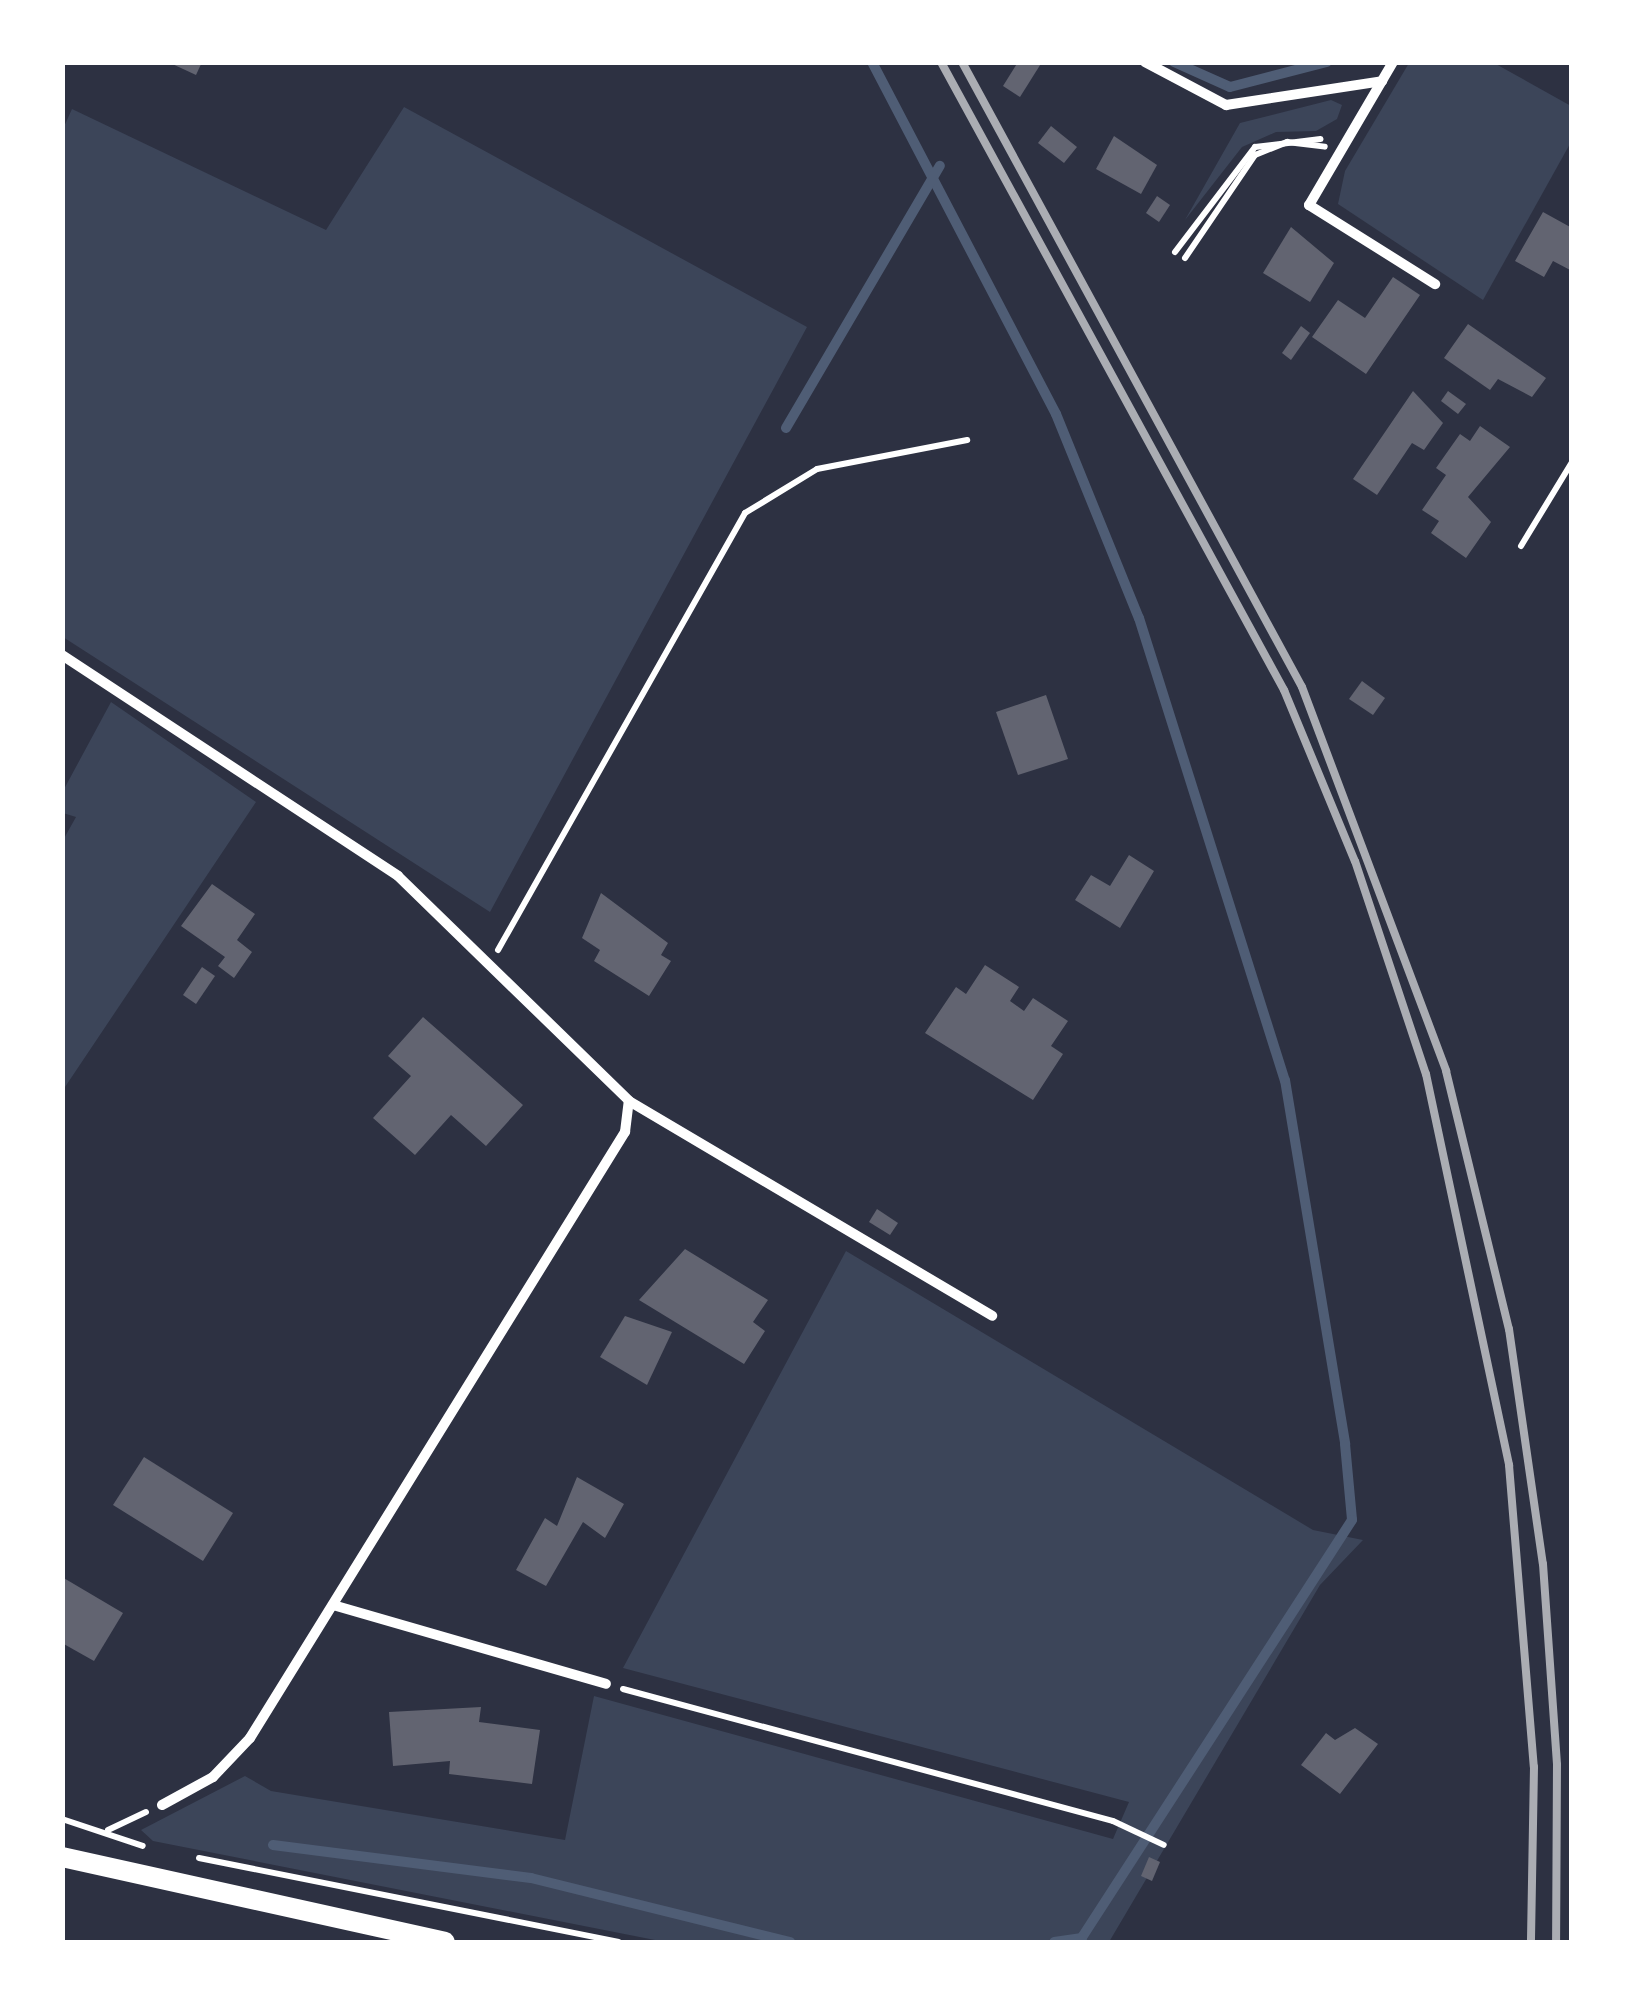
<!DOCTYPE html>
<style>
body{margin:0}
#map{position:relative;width:1634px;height:2005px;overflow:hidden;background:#2d3142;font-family:Cabin,sans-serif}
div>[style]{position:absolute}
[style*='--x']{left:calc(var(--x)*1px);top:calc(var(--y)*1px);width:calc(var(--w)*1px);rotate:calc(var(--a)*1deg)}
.green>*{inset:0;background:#3c4559}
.stream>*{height:10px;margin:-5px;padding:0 5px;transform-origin:5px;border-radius:5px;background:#4f5d75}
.building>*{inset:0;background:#626471}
.path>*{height:6px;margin:-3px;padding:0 3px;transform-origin:3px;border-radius:3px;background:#fff}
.minor>*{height:10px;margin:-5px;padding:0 5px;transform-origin:5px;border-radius:5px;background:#fff}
.secondary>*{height:20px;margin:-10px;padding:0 10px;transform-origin:10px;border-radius:10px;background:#fff}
.rail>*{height:8px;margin:-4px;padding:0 4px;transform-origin:4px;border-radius:4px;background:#abadb3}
span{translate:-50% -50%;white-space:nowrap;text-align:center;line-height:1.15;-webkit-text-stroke:10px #fff;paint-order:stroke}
.frame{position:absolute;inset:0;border:65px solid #fff;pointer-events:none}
</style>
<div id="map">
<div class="green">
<div style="clip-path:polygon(1409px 63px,1494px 63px,1571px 106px,1571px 142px,1483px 300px,1338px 204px,1345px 171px)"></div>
<div style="clip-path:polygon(1331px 100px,1342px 105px,1337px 119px,1316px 131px,1276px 132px,1242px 147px,1185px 220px,1240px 123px)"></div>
<div style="clip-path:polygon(404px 107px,807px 327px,490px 912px,63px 637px,62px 131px,72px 109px,326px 230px)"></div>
<div style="clip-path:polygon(111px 702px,256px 802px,63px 1090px,62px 842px,76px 817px,63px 813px,63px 791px)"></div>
<div style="clip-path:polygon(846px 1251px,1313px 1530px,1363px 1540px,1320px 1585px,1109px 1942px,665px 1942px,153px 1841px,141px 1830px,245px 1776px,271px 1791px,565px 1840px,594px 1696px,1113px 1839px,1129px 1802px,623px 1668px)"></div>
</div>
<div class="stream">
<div style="--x:872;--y:62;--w:397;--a:62.4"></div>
<div style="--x:1056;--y:414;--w:220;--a:67.9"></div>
<div style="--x:1139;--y:618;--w:485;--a:72.5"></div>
<div style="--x:1285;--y:1080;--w:369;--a:80.6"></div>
<div style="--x:1345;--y:1444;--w:76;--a:84.7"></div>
<div style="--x:1352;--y:1520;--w:498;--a:122.9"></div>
<div style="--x:1082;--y:1938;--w:28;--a:172"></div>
<div style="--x:1174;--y:62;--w:61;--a:24.1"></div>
<div style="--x:1230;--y:87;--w:100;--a:-14.5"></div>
<div style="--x:786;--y:428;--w:304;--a:-59.6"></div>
<div style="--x:273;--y:1845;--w:260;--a:7.3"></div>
<div style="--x:531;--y:1878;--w:267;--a:13.9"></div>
</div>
<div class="building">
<div style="clip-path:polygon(168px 62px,202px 62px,196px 75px)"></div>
<div style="clip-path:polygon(1018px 62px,1042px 62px,1020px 97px,1003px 86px)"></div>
<div style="clip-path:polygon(1051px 126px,1077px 147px,1064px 163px,1038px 143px)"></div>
<div style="clip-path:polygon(1114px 136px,1157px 165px,1141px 194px,1096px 169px)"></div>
<div style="clip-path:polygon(1157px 196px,1170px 205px,1159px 222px,1146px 213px)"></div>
<div style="clip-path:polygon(1543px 212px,1572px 228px,1572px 271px,1553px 261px,1544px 277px,1515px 261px)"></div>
<div style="clip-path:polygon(1291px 227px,1334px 263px,1310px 302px,1263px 273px)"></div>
<div style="clip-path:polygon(1393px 277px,1420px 295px,1366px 374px,1312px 337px,1338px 300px,1365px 318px)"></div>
<div style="clip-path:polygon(1468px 324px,1546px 378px,1532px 397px,1498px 379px,1490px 390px,1444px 358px)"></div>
<div style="clip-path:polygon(1301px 326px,1310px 333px,1291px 360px,1282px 353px)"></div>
<div style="clip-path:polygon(1413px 391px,1443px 423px,1424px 450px,1412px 443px,1377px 495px,1353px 479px)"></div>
<div style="clip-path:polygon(1448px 391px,1466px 404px,1458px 414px,1441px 401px)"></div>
<div style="clip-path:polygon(1480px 426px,1510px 447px,1468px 497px,1491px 522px,1466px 558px,1431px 533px,1439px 521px,1422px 510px,1446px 475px,1436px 468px,1460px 434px,1470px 441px)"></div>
<div style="clip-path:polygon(1362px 681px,1385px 698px,1373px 715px,1349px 699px)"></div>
<div style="clip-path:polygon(1046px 695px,1068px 759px,1018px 775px,996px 712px)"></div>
<div style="clip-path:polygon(1129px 855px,1154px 871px,1120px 928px,1075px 900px,1091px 875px,1110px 886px)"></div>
<div style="clip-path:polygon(212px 884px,255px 914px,237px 940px,252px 952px,234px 978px,218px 966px,225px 957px,181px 926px)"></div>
<div style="clip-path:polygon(601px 893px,668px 943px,661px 955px,671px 961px,649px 996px,594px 961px,600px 950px,582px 938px)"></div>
<div style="clip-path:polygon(985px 965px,1019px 987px,1010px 1001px,1024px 1011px,1033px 998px,1068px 1021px,1051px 1046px,1063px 1054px,1033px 1100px,925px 1033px,956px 987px,966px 994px)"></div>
<div style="clip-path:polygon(202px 967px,215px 976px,196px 1004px,183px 995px)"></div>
<div style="clip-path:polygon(423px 1017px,523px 1105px,486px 1146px,451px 1115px,415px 1155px,373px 1118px,411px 1076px,388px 1056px)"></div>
<div style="clip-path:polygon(877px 1209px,898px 1223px,890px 1235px,869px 1222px)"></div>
<div style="clip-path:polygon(685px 1249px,768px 1300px,753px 1322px,765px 1331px,744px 1364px,639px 1300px)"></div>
<div style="clip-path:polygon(625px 1316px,672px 1332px,647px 1385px,600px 1357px)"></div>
<div style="clip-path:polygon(144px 1457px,233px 1513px,203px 1561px,113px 1505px)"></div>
<div style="clip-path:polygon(577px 1477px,624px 1504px,605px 1538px,583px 1522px,546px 1586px,516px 1570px,545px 1518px,557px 1526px)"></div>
<div style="clip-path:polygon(62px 1577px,123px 1613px,94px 1661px,62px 1643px)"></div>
<div style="clip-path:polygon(481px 1707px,479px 1722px,540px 1730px,532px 1784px,449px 1774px,450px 1761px,393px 1766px,389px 1712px)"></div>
<div style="clip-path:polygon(1355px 1728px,1378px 1744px,1340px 1794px,1301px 1765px,1326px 1733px,1335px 1740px)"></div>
<div style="clip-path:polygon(1149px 1857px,1160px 1862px,1152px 1881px,1141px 1876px)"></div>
</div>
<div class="path">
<div style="--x:1175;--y:252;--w:132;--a:-52.7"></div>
<div style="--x:1255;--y:147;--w:66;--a:-6.9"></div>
<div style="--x:1185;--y:258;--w:125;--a:-55.8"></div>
<div style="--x:1255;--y:155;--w:35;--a:-22"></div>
<div style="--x:1287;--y:142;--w:38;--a:7"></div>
<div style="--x:1521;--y:546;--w:98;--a:-58.7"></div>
<div style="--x:498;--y:950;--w:502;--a:-60.52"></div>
<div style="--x:745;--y:513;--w:84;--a:-31.4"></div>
<div style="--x:817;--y:469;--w:153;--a:-10.9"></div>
<div style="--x:623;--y:1689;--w:507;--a:15.08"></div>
<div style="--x:1113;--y:1821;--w:56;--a:25.2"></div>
<div style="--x:62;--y:1819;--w:85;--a:18.4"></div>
<div style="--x:108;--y:1830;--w:42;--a:-25.3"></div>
<div style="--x:199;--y:1858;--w:428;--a:11.3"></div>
</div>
<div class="minor">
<div style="--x:1145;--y:62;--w:92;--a:28"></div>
<div style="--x:1226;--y:105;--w:158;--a:-8.7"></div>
<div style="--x:1393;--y:62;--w:166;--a:120.4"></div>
<div style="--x:1309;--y:205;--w:149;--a:32.1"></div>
<div style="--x:62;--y:655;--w:402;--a:33.3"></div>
<div style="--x:398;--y:876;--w:322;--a:44.2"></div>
<div style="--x:629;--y:1101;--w:422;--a:30.6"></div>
<div style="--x:333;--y:1605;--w:284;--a:16.1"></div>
<div style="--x:162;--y:1805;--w:58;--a:-28.8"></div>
<div style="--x:213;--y:1777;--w:54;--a:-46.5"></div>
<div style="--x:250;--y:1738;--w:713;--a:-58.25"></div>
<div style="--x:625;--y:1132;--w:31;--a:-83"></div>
</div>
<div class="secondary">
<div style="--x:62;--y:1857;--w:392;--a:12.5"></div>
</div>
<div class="rail">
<div style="--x:941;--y:62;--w:716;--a:61.36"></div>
<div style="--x:1284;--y:690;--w:185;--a:67.5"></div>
<div style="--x:1355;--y:861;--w:225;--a:71.6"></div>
<div style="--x:1426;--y:1074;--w:400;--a:78"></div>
<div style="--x:1509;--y:1465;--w:303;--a:85.3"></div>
<div style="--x:1534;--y:1767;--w:175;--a:91"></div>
<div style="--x:962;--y:62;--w:711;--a:61.45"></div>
<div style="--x:1302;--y:687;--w:410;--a:69.4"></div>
<div style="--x:1446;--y:1071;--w:266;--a:76.3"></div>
<div style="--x:1509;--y:1329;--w:237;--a:81.8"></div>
<div style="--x:1543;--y:1564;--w:201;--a:86"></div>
<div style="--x:1557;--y:1765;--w:177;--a:90.3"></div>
</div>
<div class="frame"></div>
</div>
